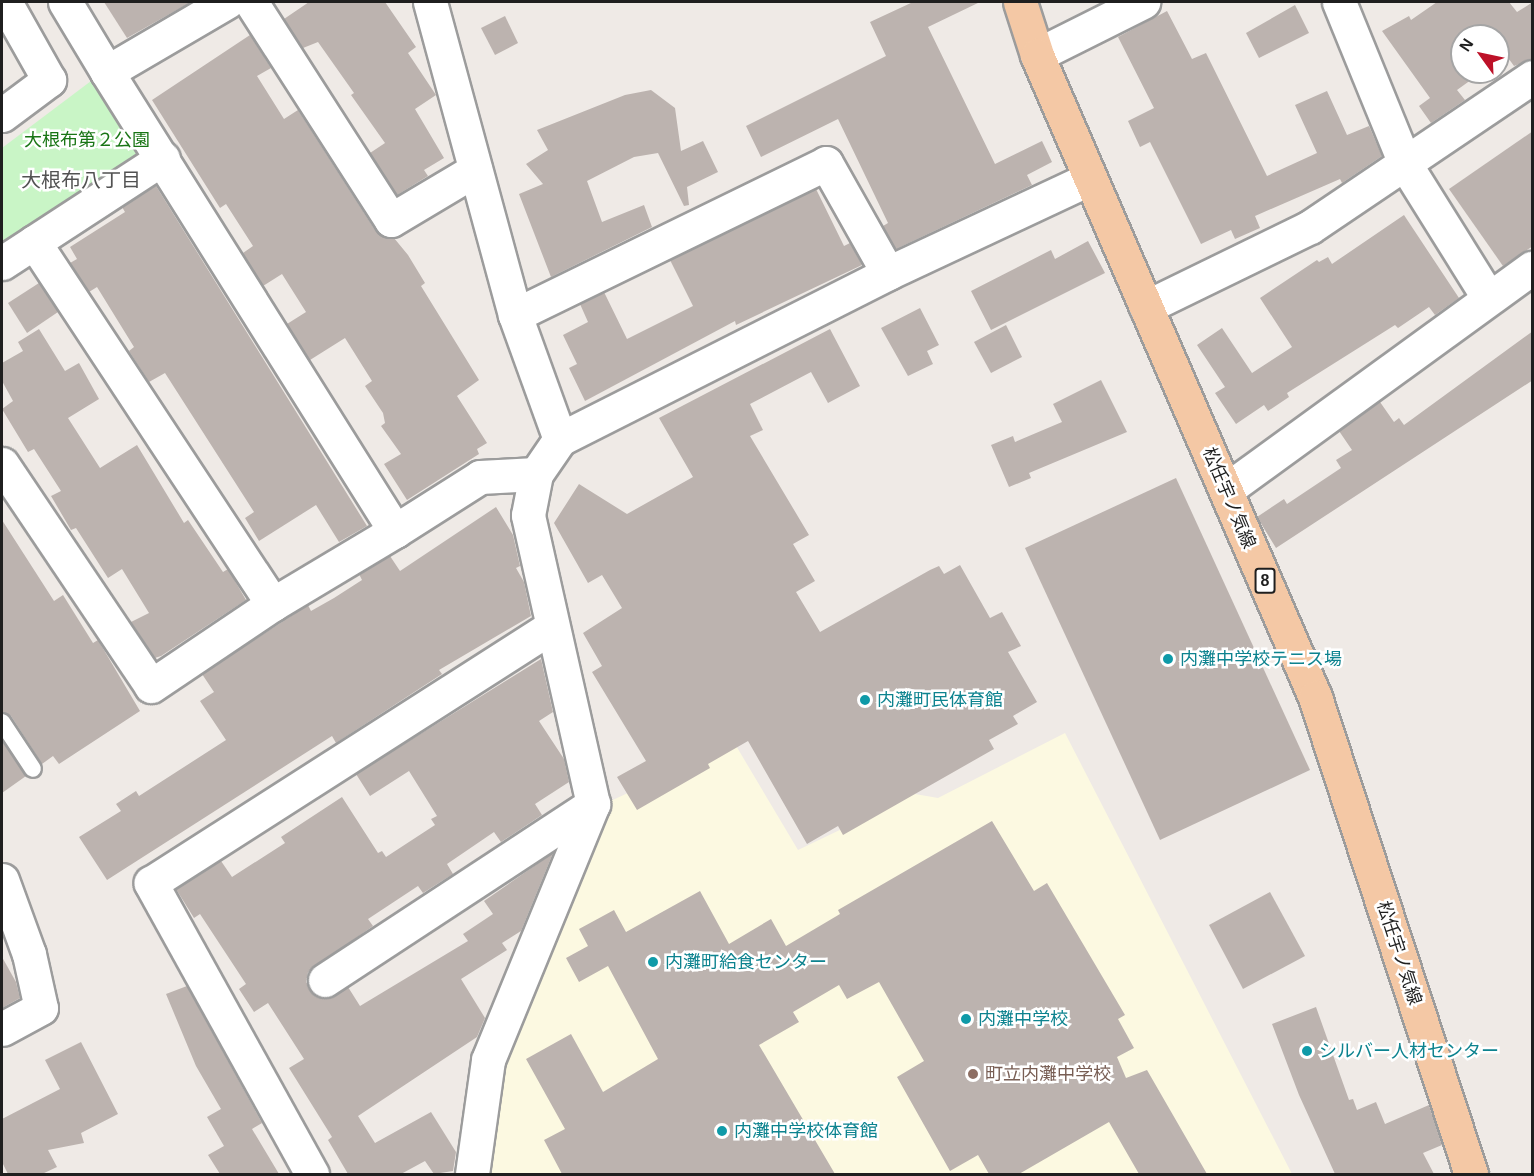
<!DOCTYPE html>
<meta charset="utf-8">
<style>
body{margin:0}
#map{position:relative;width:1534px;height:1176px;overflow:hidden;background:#efeae6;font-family:Helvetica,"Noto Sans JP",sans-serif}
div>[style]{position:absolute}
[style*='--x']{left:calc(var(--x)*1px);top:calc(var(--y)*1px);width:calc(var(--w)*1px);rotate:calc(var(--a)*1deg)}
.education>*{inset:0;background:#fcf9e1}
.park>*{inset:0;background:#c9f5c6}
.building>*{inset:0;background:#bcb3af}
.roads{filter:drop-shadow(2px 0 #9c9c9c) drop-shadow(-2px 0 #9c9c9c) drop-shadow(0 2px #9c9c9c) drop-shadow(0 -2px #9c9c9c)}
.lane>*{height:16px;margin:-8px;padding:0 8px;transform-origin:8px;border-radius:8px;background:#fff}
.street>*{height:33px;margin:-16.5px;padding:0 16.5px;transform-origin:16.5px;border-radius:16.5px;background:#fff}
.primary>*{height:33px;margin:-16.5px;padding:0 16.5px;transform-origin:16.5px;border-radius:16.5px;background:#f4c8a5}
.dots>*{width:16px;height:16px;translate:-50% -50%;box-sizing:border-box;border:3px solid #fff;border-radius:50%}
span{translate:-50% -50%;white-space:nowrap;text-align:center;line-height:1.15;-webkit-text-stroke:5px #fff;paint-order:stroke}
.shield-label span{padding:2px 4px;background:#fff;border:2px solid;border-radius:4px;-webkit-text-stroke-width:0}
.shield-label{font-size:16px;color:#1f1f1f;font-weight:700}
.park-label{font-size:18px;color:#197515}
.street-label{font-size:18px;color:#1f1f1f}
.culture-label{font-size:18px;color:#0d838f}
.left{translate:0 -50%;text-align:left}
.education-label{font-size:18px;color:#785e54}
.neighbourhood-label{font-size:20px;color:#525252}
.frame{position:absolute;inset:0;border:3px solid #1f1f1f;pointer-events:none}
.north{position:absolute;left:1450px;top:24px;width:60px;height:60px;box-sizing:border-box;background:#fff;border:2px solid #a5a5a5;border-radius:50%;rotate:303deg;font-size:16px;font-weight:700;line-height:24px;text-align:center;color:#1f1f1f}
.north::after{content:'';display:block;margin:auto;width:21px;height:27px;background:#bd1128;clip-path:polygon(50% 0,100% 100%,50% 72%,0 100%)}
</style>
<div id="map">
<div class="education">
<div style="clip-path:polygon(1065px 733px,1292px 1174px,485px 1174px,491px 1057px,593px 809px,735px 744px,798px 850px,915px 794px,938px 798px)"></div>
</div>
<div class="park">
<div style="clip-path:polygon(99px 75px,148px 155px,2px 246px,2px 148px)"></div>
</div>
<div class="building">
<div style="clip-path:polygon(104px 2px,191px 2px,127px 38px)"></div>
<div style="clip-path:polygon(309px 2px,385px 2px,416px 47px,408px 53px,436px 95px,415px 109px,444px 158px,424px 170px,428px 176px,397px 195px,370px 153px,385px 143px,351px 95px,354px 93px,318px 42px,303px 48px,284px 19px)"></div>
<div style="clip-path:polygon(913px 2px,980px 2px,928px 27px,995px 164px,1042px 141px,1052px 162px,1027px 175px,1032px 185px,896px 249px,883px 226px,888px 223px,838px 119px,761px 157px,746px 126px,886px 56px,870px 22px)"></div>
<div style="clip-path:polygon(1437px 2px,1509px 2px,1517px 12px,1533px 2px,1533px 59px,1514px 66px,1506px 55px,1498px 61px,1498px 36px,1462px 36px,1462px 72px,1482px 72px,1457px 90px,1465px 100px,1431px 123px,1419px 106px,1430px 98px,1382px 31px,1409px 16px,1411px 20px)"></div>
<div style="clip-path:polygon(1295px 5px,1309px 33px,1259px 58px,1246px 33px)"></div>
<div style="clip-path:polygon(1167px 11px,1192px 59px,1206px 53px,1267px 176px,1317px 153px,1295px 105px,1327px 91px,1347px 135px,1369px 126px,1382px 156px,1342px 183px,1340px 179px,1255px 216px,1260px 228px,1235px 239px,1231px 230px,1201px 244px,1150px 142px,1140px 147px,1128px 121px,1154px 108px,1118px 37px)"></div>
<div style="clip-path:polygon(505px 16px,518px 43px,495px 55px,481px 28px)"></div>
<div style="clip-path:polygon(250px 35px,271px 68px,257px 76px,284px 119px,298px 110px,375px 230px,383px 237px,394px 238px,408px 255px,425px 283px,421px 286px,479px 380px,457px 396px,487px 443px,477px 449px,479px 454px,407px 500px,384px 464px,401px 454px,381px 426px,385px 423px,383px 413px,365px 386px,372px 381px,345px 338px,310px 360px,287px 324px,306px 312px,282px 274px,263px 286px,243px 253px,253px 246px,226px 204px,220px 208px,152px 100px)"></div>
<div style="clip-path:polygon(651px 90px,675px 108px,681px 151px,703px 141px,718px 172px,687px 187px,689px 205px,684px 206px,658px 153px,634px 157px,587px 181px,602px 222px,644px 205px,652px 227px,551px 277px,519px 194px,543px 184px,526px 164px,548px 150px,537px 130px,625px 95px)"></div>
<div style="clip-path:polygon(1533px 131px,1533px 246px,1503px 266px,1449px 189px)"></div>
<div style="clip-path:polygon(156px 186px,367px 526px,339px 542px,316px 505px,259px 541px,245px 518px,254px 512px,165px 373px,149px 382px,129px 351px,134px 347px,97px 287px,89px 292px,70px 263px,77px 259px,70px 247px,125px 212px,122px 207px)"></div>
<div style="clip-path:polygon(816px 189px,844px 246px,850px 243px,862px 265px,736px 325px,735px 321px,585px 401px,569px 368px,577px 364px,563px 335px,588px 322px,580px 304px,604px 292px,627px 339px,693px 306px,670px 260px)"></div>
<div style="clip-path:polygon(1404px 215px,1459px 298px,1435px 315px,1429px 307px,1398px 328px,1395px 325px,1287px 393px,1289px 397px,1268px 411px,1264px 405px,1236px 424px,1215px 393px,1225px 387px,1197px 345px,1222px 328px,1252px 373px,1292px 347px,1260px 298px,1317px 260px,1319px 262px,1328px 257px,1332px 264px)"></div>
<div style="clip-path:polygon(1088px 241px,1105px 273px,991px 330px,971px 291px,1051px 250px,1055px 259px)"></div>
<div style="clip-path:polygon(39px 283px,58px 312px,27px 333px,8px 303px)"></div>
<div style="clip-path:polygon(920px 308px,939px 345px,927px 351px,933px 364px,908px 376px,881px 328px)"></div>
<div style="clip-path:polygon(1006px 325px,1022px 357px,991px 373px,974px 342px)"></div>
<div style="clip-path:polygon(39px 329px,65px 371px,79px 363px,99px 399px,68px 418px,100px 468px,137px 445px,184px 523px,188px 520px,223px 572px,228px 569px,246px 600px,161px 656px,155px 658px,131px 622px,149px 613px,122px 569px,108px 578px,76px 528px,71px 530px,51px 496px,61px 491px,34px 449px,28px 452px,2px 409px,13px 401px,2px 381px,2px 363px,23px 351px,18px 342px)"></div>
<div style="clip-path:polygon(830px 329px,860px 386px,828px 403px,811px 372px,750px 404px,763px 430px,750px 436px,809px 535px,793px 544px,815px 581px,796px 592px,820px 632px,930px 570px,939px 566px,944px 574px,960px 565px,990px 618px,1002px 612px,1021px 646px,1008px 652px,1037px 702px,1013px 716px,1018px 724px,989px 740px,994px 749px,843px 835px,838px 826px,807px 844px,748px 741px,708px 764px,710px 768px,637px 810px,617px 777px,646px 761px,592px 672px,602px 666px,583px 633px,622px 608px,602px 575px,588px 583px,554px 523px,579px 484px,627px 514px,693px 477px,659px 418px)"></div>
<div style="clip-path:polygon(1533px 331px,1533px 380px,1276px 548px,1257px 517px,1284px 499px,1287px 504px,1341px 468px,1336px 460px,1352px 450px,1339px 431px,1380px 402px,1394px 422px,1399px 418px,1404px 425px)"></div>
<div style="clip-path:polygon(1101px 380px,1127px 432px,1029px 473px,1031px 478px,1009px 487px,991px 445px,1013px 436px,1015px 442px,1062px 422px,1053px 404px)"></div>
<div style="clip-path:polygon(1176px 478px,1310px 770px,1160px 840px,1025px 548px)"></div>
<div style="clip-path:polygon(496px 507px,513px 535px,520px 566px,516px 568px,524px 582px,531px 616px,439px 670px,442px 674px,336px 743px,332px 736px,107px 880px,79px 837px,121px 811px,116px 804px,136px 791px,139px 796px,226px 740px,200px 701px,214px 692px,202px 674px,308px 605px,311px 611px,334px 598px,362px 580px,359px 574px,390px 556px,400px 571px)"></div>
<div style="clip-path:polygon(2px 520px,54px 601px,63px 595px,93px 643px,98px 640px,140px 711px,59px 764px,53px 756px,42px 764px,11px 716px,2px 712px)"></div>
<div style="clip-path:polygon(541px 659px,553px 712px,539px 721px,564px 759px,569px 782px,535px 804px,542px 815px,501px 842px,494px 832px,447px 864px,453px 874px,423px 893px,418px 886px,368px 919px,373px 926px,308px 972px,306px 982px,316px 996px,327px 999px,348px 987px,360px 1006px,468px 941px,463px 934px,493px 914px,484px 901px,553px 853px,521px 931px,502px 943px,507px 950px,461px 979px,485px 1018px,477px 1037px,358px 1116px,375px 1143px,431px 1112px,456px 1152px,453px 1171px,434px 1174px,425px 1161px,401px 1174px,348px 1174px,328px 1140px,332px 1137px,289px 1068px,304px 1059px,268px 1003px,254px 1012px,239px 989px,246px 984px,200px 914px,194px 918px,176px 889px,221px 861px,232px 877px,285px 843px,281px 837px,342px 797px,378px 853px,382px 851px,386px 857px,435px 825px,431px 819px,437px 816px,409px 771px,370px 796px,356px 774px)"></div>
<div style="clip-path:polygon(2px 740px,26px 776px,2px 793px)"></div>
<div style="clip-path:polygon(992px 821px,1034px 891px,1047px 883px,1125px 1015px,1118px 1019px,1134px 1048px,1117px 1057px,1126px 1078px,1147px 1070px,1207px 1174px,1139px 1174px,1109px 1122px,1019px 1174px,989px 1174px,978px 1155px,950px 1171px,897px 1077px,924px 1061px,879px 982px,847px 999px,839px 985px,793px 1012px,799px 1022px,759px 1045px,835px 1174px,562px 1174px,544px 1140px,565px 1129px,526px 1059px,571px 1034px,603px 1092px,658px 1059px,608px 966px,579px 982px,566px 958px,588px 946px,579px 929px,614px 910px,626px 932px,700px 891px,729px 944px,771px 919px,786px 946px,840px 914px,838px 910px)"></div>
<div style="clip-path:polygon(1270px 892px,1305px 956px,1243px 989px,1209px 925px)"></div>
<div style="clip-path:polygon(2px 957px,16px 982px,20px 998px,2px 1008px)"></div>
<div style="clip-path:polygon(187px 986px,262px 1123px,252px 1129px,279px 1174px,220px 1174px,208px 1155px,224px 1146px,207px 1117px,221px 1109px,196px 1066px,166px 994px)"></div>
<div style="clip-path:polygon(1316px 1007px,1349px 1100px,1353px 1099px,1357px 1110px,1376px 1102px,1385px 1124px,1429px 1105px,1442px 1145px,1423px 1153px,1434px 1174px,1335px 1174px,1299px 1095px,1272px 1024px)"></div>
<div style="clip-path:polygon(81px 1042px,118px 1114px,81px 1133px,84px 1143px,48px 1150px,57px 1167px,42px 1174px,8px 1174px,2px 1162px,2px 1119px,60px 1089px,45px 1060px)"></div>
</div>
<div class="roads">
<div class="lane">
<div style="--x:2;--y:722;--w:56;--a:56.6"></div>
</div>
<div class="street">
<div style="--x:65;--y:2;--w:82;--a:59"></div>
<div style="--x:107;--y:72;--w:139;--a:-30.3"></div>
<div style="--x:251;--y:2;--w:259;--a:57.3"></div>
<div style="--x:391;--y:220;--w:98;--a:-30.8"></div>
<div style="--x:430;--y:2;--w:324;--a:74.8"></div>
<div style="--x:515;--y:315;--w:132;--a:70.1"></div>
<div style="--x:1339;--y:2;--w:175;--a:67.8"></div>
<div style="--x:1405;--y:164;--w:157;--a:58"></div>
<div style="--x:1037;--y:55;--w:119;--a:-26.6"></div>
<div style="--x:107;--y:72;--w:542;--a:57.89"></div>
<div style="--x:395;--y:531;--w:101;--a:-32.4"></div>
<div style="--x:480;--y:477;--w:56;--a:-3.1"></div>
<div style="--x:2;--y:115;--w:59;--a:-36.7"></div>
<div style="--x:49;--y:80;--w:90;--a:-119.4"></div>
<div style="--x:34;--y:242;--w:434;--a:56.6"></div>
<div style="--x:2;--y:263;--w:192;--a:-33.1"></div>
<div style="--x:1146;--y:307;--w:182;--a:-26"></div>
<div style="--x:1310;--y:227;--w:268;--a:-34"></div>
<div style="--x:515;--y:315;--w:346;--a:-26"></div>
<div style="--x:826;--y:163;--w:126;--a:60.6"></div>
<div style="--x:2;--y:464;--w:267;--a:56.1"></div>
<div style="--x:151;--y:686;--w:147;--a:-33.9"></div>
<div style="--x:273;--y:604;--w:142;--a:-30.9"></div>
<div style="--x:1226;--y:490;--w:378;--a:-36"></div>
<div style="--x:2;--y:880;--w:79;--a:70"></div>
<div style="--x:29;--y:954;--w:55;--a:77.5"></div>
<div style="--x:41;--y:1008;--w:44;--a:151.7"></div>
<div style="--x:325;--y:980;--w:321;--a:-33.3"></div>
<div style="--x:312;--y:1174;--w:333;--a:-119"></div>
<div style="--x:151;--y:883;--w:475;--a:-32.6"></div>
<div style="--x:472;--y:1174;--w:115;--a:-82"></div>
<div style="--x:488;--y:1060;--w:277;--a:-67.7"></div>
<div style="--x:593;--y:804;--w:296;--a:-102.7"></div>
<div style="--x:528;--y:515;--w:42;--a:-79"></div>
<div style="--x:536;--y:474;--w:42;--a:-55.6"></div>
<div style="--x:560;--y:439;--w:368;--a:-26.8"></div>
<div style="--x:888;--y:273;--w:222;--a:-25.1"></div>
</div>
<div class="primary">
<div style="--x:1020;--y:2;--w:56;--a:72.2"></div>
<div style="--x:1037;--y:55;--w:700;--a:66.59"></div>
<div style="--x:1315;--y:697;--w:502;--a:71.89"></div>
</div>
</div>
<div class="dots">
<div style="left:1168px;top:659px;background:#0f9aa8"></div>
<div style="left:865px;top:700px;background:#0f9aa8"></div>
<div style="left:653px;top:962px;background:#0f9aa8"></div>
<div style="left:966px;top:1019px;background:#0f9aa8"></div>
<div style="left:1307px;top:1051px;background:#0f9aa8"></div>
<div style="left:973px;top:1074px;background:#8d6e63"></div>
<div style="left:722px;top:1131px;background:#0f9aa8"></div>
</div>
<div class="shield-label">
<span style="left:1265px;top:581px">8</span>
</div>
<div class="park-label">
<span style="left:87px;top:140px">大根布第２公園</span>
</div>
<div class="street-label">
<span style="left:1229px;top:498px;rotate:67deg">松任宇ノ気線</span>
<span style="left:1399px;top:953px;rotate:72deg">松任宇ノ気線</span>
</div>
<div class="culture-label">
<span class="left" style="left:1180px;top:659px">内灘中学校テニス場</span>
<span class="left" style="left:877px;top:700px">内灘町民体育館</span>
<span class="left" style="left:665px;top:962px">内灘町給食センター</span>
<span class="left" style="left:978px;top:1019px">内灘中学校</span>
<span class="left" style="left:1319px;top:1051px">シルバー人材センター</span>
<span class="left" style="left:734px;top:1131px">内灘中学校体育館</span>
</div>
<div class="education-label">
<span class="left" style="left:985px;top:1074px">町立内灘中学校</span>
</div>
<div class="neighbourhood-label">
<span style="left:81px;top:180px">大根布八丁目</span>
</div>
<div class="frame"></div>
<div class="north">N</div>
</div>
